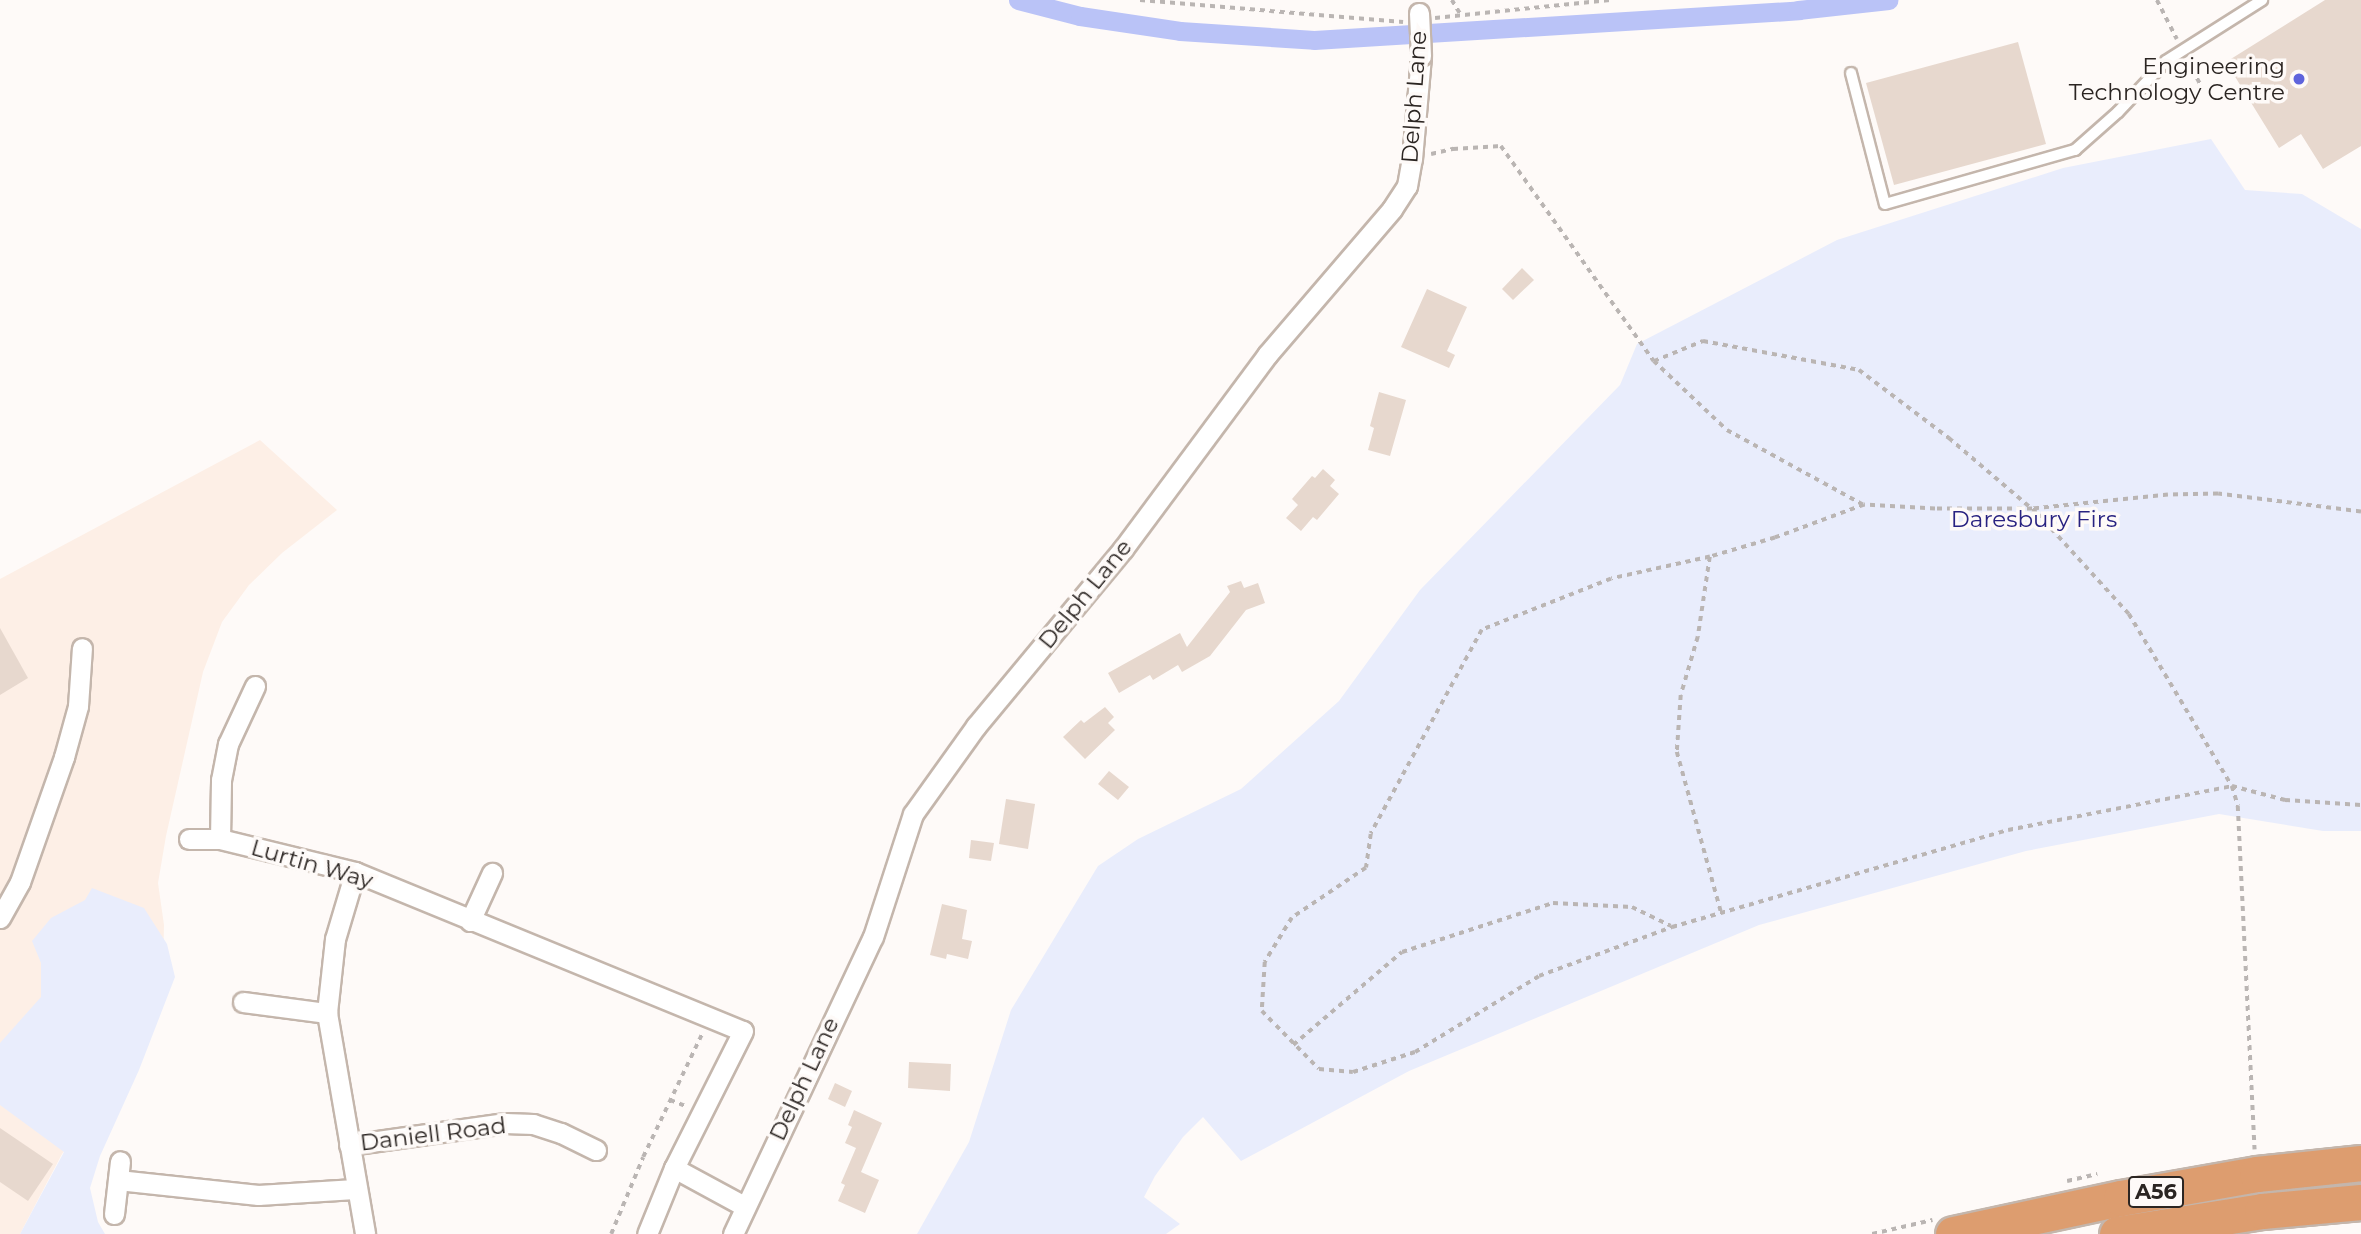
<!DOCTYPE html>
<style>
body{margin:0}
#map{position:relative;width:2361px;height:1234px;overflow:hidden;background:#fefaf8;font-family:Montserrat,sans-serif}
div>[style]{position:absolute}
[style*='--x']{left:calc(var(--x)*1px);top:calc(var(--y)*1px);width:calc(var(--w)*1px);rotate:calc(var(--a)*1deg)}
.built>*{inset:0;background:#fdefe6}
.green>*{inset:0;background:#e9edfc}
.canal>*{height:19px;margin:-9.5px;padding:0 9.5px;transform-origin:9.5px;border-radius:9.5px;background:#bac3f7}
.building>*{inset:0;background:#e7d8ce}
.path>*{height:3.5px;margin-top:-1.75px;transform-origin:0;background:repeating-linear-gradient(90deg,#bab5b3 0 5px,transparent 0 10px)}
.roads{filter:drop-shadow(2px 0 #c4b6ac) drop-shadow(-2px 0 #c4b6ac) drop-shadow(0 2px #c4b6ac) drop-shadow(0 -2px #c4b6ac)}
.lane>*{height:10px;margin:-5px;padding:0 5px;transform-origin:5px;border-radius:5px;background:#fff}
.street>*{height:19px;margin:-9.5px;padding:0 9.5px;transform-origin:9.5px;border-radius:9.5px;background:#fff}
.highway>*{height:35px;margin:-17.5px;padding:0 17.5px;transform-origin:17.5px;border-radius:17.5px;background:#dd9d6f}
.bridges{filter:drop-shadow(2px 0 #c4b6ac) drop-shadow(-2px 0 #c4b6ac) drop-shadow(0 2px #c4b6ac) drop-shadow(0 -2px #c4b6ac)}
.street-bridge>*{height:19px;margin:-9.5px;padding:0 9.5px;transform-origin:9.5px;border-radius:9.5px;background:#fff}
.dots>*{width:19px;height:19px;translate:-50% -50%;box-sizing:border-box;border:4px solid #fefaf8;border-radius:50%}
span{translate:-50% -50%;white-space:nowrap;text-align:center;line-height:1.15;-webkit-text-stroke:7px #fefaf8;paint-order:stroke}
.shield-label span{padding:2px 5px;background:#fefaf8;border:2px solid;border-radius:5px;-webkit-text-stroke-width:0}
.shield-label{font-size:21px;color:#2b2522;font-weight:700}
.poi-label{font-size:23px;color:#2b2522}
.right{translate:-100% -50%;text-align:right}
.street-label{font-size:23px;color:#2b2522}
.park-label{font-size:23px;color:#282281}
</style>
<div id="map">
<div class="built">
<div style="clip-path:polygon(260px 440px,337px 510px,282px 553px,249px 585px,222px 622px,203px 672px,166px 836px,158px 883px,164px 925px,163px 966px,125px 1057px,62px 1154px,20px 1234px,0 1234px,0 579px)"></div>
</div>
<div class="green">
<div style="clip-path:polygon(2211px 139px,2245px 190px,2302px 194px,2361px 229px,2361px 831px,2323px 831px,2219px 814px,2026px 851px,1759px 925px,1409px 1071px,1241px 1161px,1203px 1117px,1183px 1137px,1155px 1176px,1144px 1197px,1180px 1224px,1166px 1234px,917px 1234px,969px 1142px,1011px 1010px,1098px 866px,1138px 839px,1241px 789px,1339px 701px,1420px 590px,1620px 385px,1637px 344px,1837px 240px,2063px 168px)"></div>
<div style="clip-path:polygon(92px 888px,144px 908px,167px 944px,175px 977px,139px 1070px,100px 1156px,90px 1188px,98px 1222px,105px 1234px,20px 1234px,64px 1152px,0 1105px,0 1043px,41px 997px,41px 963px,32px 941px,51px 918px,85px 900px)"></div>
</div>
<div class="canal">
<div style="--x:1018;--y:0;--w:64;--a:14.5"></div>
<div style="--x:1080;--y:16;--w:101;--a:8.5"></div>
<div style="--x:1180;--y:31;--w:134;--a:3.8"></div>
<div style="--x:1314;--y:40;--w:485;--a:-3.5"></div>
<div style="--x:1798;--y:10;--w:91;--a:-6.3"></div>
</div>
<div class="building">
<div style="clip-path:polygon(2325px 0,2361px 0,2361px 146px,2323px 169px,2301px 134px,2279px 148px,2226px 62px)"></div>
<div style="clip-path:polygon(2018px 42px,2046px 144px,1894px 185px,1866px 83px)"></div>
<div style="clip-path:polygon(1522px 268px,1534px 280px,1513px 300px,1502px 289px)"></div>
<div style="clip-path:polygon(1427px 289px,1467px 307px,1447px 351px,1455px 355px,1449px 368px,1401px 347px)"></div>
<div style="clip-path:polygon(1379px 392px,1406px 400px,1390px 456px,1368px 450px,1374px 428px,1370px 426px)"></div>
<div style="clip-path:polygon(1323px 469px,1335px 480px,1330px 486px,1339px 494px,1317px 520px,1313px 517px,1301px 531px,1286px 518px,1298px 505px,1292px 499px,1312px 476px,1315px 478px)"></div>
<div style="clip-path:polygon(1241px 581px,1244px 588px,1258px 583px,1265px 603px,1246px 610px,1210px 656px,1182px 672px,1178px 665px,1153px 680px,1150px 675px,1119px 693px,1108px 673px,1180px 633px,1187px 647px,1230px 592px,1227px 586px)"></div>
<div style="clip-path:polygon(0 628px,28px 678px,0 695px)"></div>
<div style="clip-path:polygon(1105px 707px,1114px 717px,1108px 723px,1115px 730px,1085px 759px,1063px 737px,1081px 720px,1084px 723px)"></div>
<div style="clip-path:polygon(1109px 771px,1129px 787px,1118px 800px,1098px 784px)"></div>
<div style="clip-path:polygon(1006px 799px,1035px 804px,1028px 849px,999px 844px)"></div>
<div style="clip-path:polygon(971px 840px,994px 843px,991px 861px,969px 858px)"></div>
<div style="clip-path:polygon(942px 904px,967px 910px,962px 939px,972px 941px,968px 959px,947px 954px,946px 959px,930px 955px)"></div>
<div style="clip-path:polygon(909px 1062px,951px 1064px,950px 1091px,908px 1088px)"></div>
<div style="clip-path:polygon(835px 1083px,852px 1091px,845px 1107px,828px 1099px)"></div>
<div style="clip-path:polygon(854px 1110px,882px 1123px,861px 1172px,879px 1180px,865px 1213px,838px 1201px,845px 1185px,841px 1183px,856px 1148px,845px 1143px,852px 1127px,848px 1125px)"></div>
<div style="clip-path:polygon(0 1128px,53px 1164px,28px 1201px,0 1182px)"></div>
</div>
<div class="path">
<div style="--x:1140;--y:0;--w:264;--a:4.8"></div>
<div style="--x:1452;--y:0;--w:17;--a:59"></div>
<div style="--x:2157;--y:0;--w:44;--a:62.9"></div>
<div style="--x:1435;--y:18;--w:176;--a:-5.9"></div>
<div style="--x:2188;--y:61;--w:30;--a:62"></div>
<div style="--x:1431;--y:154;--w:23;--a:-13"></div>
<div style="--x:1453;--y:149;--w:48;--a:-3.6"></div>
<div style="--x:1501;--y:146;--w:264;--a:54.6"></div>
<div style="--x:1654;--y:361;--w:100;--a:43.4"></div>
<div style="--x:1727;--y:430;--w:156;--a:28.7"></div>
<div style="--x:1654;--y:361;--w:53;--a:-22.2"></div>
<div style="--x:1703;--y:341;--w:159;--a:10.5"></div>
<div style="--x:1859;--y:370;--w:113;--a:37.1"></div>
<div style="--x:1949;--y:438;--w:117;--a:40.5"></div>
<div style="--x:2038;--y:514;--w:135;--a:47.7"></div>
<div style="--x:2129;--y:614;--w:200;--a:59.1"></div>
<div style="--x:2232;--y:786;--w:21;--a:73"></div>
<div style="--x:2238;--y:806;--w:344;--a:87.2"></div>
<div style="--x:2361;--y:512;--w:144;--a:-172.8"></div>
<div style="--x:2218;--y:494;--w:50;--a:178.9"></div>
<div style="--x:2168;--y:495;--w:137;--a:174.1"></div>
<div style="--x:2032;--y:509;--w:97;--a:180"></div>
<div style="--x:1935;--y:509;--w:71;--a:-176.8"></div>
<div style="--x:1864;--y:505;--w:95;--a:159.7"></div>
<div style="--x:1775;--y:538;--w:68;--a:163.7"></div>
<div style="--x:1710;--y:557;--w:101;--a:167.5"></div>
<div style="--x:1611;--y:579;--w:139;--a:158.4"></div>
<div style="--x:1482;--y:630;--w:232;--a:118.6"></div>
<div style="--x:1371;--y:834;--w:34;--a:98"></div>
<div style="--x:1366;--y:868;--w:89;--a:146"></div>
<div style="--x:1292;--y:918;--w:52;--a:121.5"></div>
<div style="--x:1265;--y:962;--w:49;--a:93.5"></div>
<div style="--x:1262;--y:1011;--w:81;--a:45.5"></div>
<div style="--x:1319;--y:1069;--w:34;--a:5"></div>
<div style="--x:1353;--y:1072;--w:65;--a:-17.9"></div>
<div style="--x:1415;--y:1052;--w:145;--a:-31.5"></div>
<div style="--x:1539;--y:976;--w:142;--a:-20.2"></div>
<div style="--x:1672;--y:927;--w:350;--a:-16.1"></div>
<div style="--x:2008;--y:830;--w:228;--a:-11.1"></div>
<div style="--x:2232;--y:786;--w:55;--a:14.8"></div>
<div style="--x:2285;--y:800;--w:76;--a:3.8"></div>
<div style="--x:1710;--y:557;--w:81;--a:98.5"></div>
<div style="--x:1698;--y:637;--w:60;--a:106.3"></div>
<div style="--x:1681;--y:695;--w:57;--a:94"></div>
<div style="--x:1677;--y:752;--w:169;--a:74.6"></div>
<div style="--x:1293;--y:1045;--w:143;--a:-40.5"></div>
<div style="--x:1402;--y:952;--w:159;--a:-18"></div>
<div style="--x:1553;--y:903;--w:79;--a:2.9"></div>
<div style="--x:1632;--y:907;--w:43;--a:26"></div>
<div style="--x:670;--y:1100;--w:17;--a:21"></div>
<div style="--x:2067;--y:1181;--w:31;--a:-13"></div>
<div style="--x:611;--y:1234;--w:83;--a:-67.4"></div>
<div style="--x:643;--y:1157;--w:139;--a:-64.4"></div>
<div style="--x:1872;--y:1234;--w:62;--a:-13.1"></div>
</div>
<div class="roads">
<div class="lane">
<div style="--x:1851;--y:73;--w:135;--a:75.5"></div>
<div style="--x:1885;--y:204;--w:198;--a:-15.9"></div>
<div style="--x:2075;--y:150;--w:57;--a:-41.5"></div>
<div style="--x:2118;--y:112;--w:70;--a:-46.7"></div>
<div style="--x:2166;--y:61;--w:114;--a:-32.4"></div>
</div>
<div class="street">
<div style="--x:189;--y:839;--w:31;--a:0"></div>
<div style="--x:220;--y:839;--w:139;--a:13.7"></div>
<div style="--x:355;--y:872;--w:419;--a:22.3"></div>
<div style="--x:743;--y:1031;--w:153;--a:116.7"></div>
<div style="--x:674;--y:1168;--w:71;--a:112.2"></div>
<div style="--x:220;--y:839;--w:59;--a:-89"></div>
<div style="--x:221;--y:780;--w:37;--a:-79"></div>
<div style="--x:228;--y:744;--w:64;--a:-65"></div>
<div style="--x:355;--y:872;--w:70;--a:106.6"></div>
<div style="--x:335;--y:939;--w:74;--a:96.2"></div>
<div style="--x:327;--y:1013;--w:224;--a:80.2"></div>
<div style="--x:0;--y:918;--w:41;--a:-60.9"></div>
<div style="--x:20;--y:882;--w:133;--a:-70.6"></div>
<div style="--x:64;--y:757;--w:53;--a:-74.6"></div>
<div style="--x:78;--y:706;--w:58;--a:-86.1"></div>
<div style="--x:470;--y:921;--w:53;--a:-65.4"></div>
<div style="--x:243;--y:1002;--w:85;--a:7.5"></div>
<div style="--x:349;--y:1145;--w:158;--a:-8"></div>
<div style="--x:505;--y:1123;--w:28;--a:2"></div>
<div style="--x:533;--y:1124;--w:29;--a:18"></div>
<div style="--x:561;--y:1133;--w:39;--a:26"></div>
<div style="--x:674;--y:1168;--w:80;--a:28.5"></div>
<div style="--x:118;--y:1180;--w:141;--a:6.1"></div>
<div style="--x:258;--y:1195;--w:97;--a:-3.5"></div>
<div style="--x:114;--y:1214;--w:53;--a:-83.5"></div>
<div style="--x:733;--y:1234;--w:328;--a:-64.8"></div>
<div style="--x:873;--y:937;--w:129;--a:-72"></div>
<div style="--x:913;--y:814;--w:108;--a:-54.4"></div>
<div style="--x:976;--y:726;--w:230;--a:-50.3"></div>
<div style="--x:1123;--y:549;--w:242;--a:-53.4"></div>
<div style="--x:1267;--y:355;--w:192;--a:-49.4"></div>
<div style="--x:1392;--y:209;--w:27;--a:-57"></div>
<div style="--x:1407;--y:186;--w:27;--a:-80"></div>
<div style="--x:1412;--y:159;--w:103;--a:-85"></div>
</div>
<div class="highway">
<div style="--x:1953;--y:1234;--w:172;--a:-12.1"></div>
<div style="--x:2121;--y:1198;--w:138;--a:-10"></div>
<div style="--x:2257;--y:1174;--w:105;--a:-6"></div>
<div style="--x:2117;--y:1234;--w:147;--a:-9"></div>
<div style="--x:2262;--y:1211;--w:99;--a:-5.2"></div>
</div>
</div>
<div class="bridges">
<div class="street-bridge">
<div style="--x:1419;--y:13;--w:43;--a:87.3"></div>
</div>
</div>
<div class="dots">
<div style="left:2299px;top:79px;background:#5f64dc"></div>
</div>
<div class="shield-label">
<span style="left:2156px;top:1192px">A56</span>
</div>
<div class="poi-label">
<span class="right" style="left:2285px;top:79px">Engineering<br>Technology Centre</span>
</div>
<div class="street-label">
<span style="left:1414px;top:97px;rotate:-86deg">Delph Lane</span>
<span style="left:1085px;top:594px;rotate:-51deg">Delph Lane</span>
<span style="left:312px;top:864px;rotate:16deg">Lurtin Way</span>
<span style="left:804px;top:1079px;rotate:-65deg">Delph Lane</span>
<span style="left:433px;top:1134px;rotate:-7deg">Daniell Road</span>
</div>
<div class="park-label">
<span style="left:2034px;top:519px">Daresbury Firs</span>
</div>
</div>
